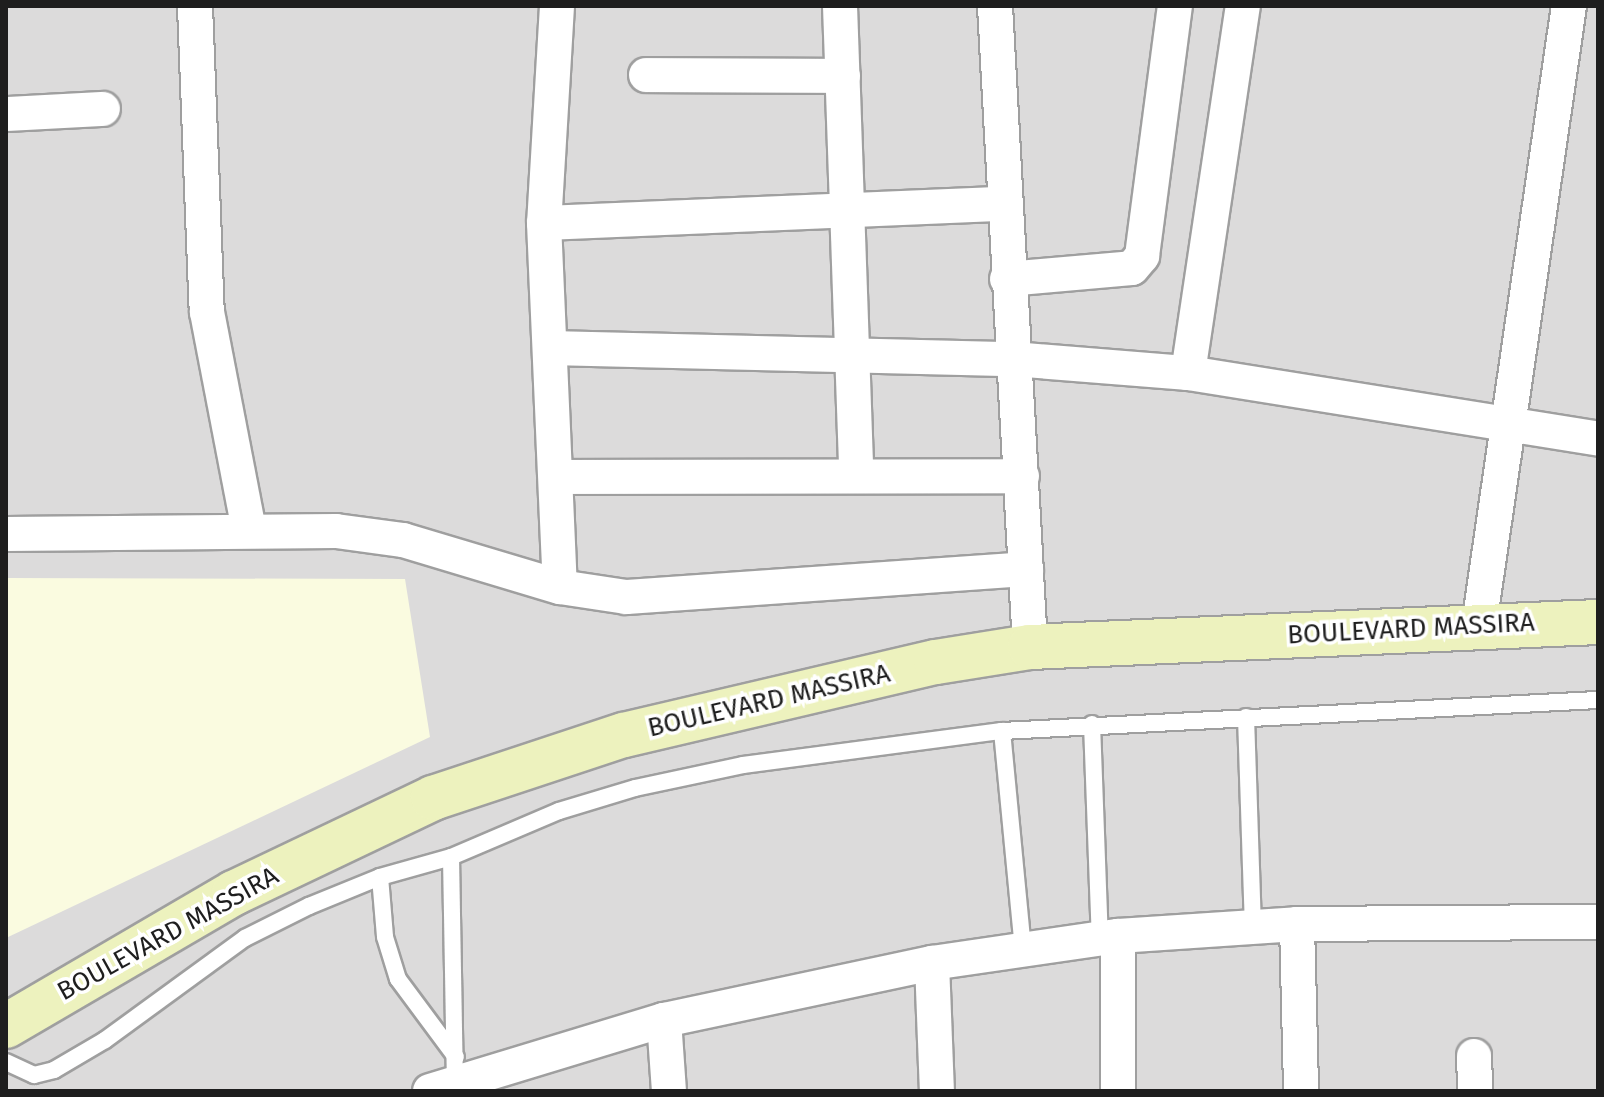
<!DOCTYPE html>
<style>
body{margin:0}
#map{position:relative;width:1604px;height:1097px;overflow:hidden;background:#eeebe5;font-family:"Fira Sans",sans-serif}
div>[style]{position:absolute}
[style*='--x']{left:calc(var(--x)*1px);top:calc(var(--y)*1px);width:calc(var(--w)*1px);rotate:calc(var(--a)*1deg)}
.residential>*{inset:0;background:#dcdbdb}
.education>*{inset:0;background:#fafbe0}
.roads{filter:drop-shadow(2px 0 #9f9f9f) drop-shadow(-2px 0 #9f9f9f) drop-shadow(0 2px #9f9f9f) drop-shadow(0 -2px #9f9f9f)}
.lane>*{height:16px;margin:-8px;padding:0 8px;transform-origin:8px;border-radius:8px;background:#fff}
.street>*{height:34px;margin:-17px;padding:0 17px;transform-origin:17px;border-radius:17px;background:#fff}
.secondary>*{height:44px;margin:-22px;padding:0 22px;transform-origin:22px;border-radius:22px;background:#edf2be}
span{translate:-50% -50%;white-space:nowrap;text-align:center;line-height:1.15;-webkit-text-stroke:7px #fff;paint-order:stroke}
.street-label{font-size:26px;color:#1e1e1e}
.frame{position:absolute;inset:0;border:8px solid #1e1e1e;pointer-events:none}
</style>
<div id="map">
<div class="residential">
<div style="clip-path:polygon(6px 6px,1598px 6px,1598px 1091px,6px 1091px)"></div>
</div>
<div class="education">
<div style="clip-path:polygon(6px 578px,405px 579px,430px 737px,6px 938px)"></div>
</div>
<div class="roads">
<div class="lane">
<div style="--x:1246;--y:717;--w:210;--a:88.1"></div>
<div style="--x:1092;--y:724;--w:215;--a:87.9"></div>
<div style="--x:1002;--y:731;--w:220;--a:84.5"></div>
<div style="--x:451;--y:857;--w:224;--a:89"></div>
<div style="--x:380;--y:877;--w:60;--a:85.2"></div>
<div style="--x:385;--y:937;--w:44;--a:72.8"></div>
<div style="--x:398;--y:979;--w:97;--a:53.4"></div>
<div style="--x:6;--y:1062;--w:31;--a:25"></div>
<div style="--x:34;--y:1075;--w:21;--a:-14"></div>
<div style="--x:54;--y:1070;--w:59;--a:-30.5"></div>
<div style="--x:105;--y:1040;--w:173;--a:-36.1"></div>
<div style="--x:245;--y:938;--w:72;--a:-26.6"></div>
<div style="--x:309;--y:906;--w:77;--a:-22.2"></div>
<div style="--x:380;--y:877;--w:74;--a:-15.7"></div>
<div style="--x:451;--y:857;--w:117;--a:-23.1"></div>
<div style="--x:559;--y:811;--w:79;--a:-16.8"></div>
<div style="--x:635;--y:788;--w:110;--a:-12"></div>
<div style="--x:743;--y:765;--w:261;--a:-7.5"></div>
<div style="--x:1002;--y:731;--w:597;--a:-2.98"></div>
</div>
<div class="street">
<div style="--x:195;--y:6;--w:306;--a:87.8"></div>
<div style="--x:207;--y:312;--w:222;--a:79.1"></div>
<div style="--x:557;--y:6;--w:217;--a:93.4"></div>
<div style="--x:544;--y:223;--w:364;--a:87.5"></div>
<div style="--x:840;--y:6;--w:469;--a:88"></div>
<div style="--x:995;--y:6;--w:642;--a:86.87"></div>
<div style="--x:646;--y:75;--w:197;--a:0.3"></div>
<div style="--x:6;--y:114;--w:97;--a:-3"></div>
<div style="--x:544;--y:223;--w:460;--a:-2.4"></div>
<div style="--x:1007;--y:279;--w:125;--a:-5"></div>
<div style="--x:1132;--y:268;--w:16;--a:-50"></div>
<div style="--x:1142;--y:256;--w:252;--a:-82.5"></div>
<div style="--x:550;--y:348;--w:463;--a:1.4"></div>
<div style="--x:1013;--y:359;--w:176;--a:4.6"></div>
<div style="--x:1188;--y:373;--w:415;--a:9.1"></div>
<div style="--x:1188;--y:373;--w:371;--a:-81.5"></div>
<div style="--x:556;--y:477;--w:466;--a:-0.1"></div>
<div style="--x:6;--y:534;--w:330;--a:-0.5"></div>
<div style="--x:336;--y:531;--w:68;--a:7.7"></div>
<div style="--x:403;--y:540;--w:164;--a:16.7"></div>
<div style="--x:560;--y:587;--w:67;--a:8.6"></div>
<div style="--x:626;--y:597;--w:401;--a:-4"></div>
<div style="--x:1479;--y:625;--w:626;--a:-81.73"></div>
<div style="--x:1297;--y:924;--w:167;--a:88.6"></div>
<div style="--x:1118;--y:936;--w:155;--a:90"></div>
<div style="--x:932;--y:963;--w:128;--a:87.8"></div>
<div style="--x:664;--y:1020;--w:71;--a:86"></div>
<div style="--x:1474;--y:1056;--w:35;--a:88"></div>
<div style="--x:430;--y:1091;--w:245;--a:-16.9"></div>
<div style="--x:664;--y:1020;--w:274;--a:-12"></div>
<div style="--x:932;--y:963;--w:188;--a:-8.3"></div>
<div style="--x:1118;--y:936;--w:179;--a:-3.8"></div>
<div style="--x:1297;--y:924;--w:301;--a:-0.4"></div>
</div>
<div class="secondary">
<div style="--x:6;--y:1026;--w:264;--a:-30.3"></div>
<div style="--x:234;--y:893;--w:221;--a:-25.5"></div>
<div style="--x:433;--y:798;--w:201;--a:-18.3"></div>
<div style="--x:624;--y:735;--w:320;--a:-13.2"></div>
<div style="--x:936;--y:662;--w:95;--a:-9.1"></div>
<div style="--x:1030;--y:647;--w:569;--a:-2.52"></div>
</div>
</div>
<div class="street-label">
<span style="left:1411px;top:629px;rotate:-3deg">BOULEVARD MASSIRA</span>
<span style="left:769px;top:701px;rotate:-13deg">BOULEVARD MASSIRA</span>
<span style="left:168px;top:934px;rotate:-29deg">BOULEVARD MASSIRA</span>
</div>
<div class="frame"></div>
</div>
